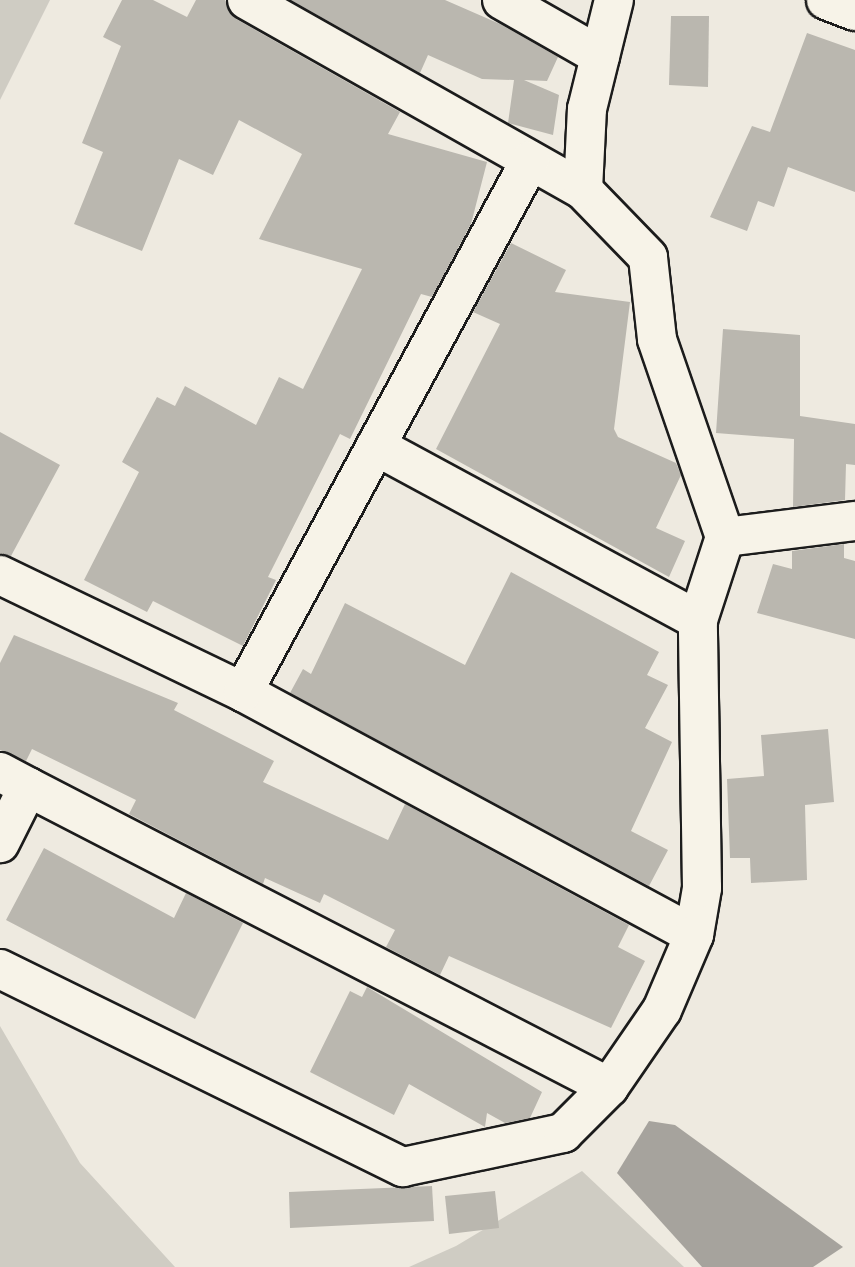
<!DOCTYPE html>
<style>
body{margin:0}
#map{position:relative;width:855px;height:1267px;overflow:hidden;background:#eeeae0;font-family:Mali,sans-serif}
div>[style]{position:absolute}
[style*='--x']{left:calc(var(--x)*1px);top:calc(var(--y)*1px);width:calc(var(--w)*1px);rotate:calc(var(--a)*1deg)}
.green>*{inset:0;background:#cfccc3}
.water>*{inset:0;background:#a6a39d}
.building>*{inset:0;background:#bab7af}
.roads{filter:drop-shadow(2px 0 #1c1c1c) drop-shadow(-2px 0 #1c1c1c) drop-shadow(0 2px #1c1c1c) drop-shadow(0 -2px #1c1c1c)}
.minor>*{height:38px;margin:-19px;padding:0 19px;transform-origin:19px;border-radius:19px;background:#f7f3e8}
span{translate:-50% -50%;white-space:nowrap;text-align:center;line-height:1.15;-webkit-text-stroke:6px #f7f3e8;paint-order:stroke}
</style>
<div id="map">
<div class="green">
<div style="clip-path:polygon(0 0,50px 0,0 100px)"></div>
<div style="clip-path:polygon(0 1026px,80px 1163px,175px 1267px,0 1267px)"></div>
<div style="clip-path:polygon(582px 1171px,684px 1267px,409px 1267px,456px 1246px)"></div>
</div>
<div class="water">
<div style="clip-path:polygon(649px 1121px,675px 1125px,843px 1247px,813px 1267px,702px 1267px,617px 1173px)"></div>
</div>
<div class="building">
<div style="clip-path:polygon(122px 0,153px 0,187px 17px,196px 0,225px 0,236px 19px,400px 112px,388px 134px,487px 162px,471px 224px,432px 297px,421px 294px,350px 439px,340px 434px,268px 577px,276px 580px,243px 646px,153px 601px,147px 612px,84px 580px,139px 472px,122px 462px,157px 397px,175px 406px,185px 386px,256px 425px,279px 377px,303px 389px,362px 269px,259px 239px,302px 154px,239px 120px,213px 175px,179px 159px,142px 251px,74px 224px,103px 152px,82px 143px,121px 46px,103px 37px)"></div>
<div style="clip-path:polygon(291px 0,445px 0,500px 24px,558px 57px,547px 81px,524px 80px,559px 95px,553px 135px,508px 123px,514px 80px,482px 79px,428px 55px,420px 73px)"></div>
<div style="clip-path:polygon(671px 16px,709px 16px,708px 87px,669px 85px)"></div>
<div style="clip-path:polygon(807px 33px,855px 50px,855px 192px,788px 167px,774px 207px,758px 201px,747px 231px,710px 217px,752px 126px,770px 132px)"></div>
<div style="clip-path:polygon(511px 243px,566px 270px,555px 292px,630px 302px,614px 429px,618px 437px,676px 463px,681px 475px,656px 528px,685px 541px,669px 577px,436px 449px,500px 324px,473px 312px)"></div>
<div style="clip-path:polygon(723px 329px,800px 335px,800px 416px,855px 424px,855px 465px,846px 464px,845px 500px,793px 507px,794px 439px,716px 433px)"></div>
<div style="clip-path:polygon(0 432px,60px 465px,11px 556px,0 553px)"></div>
<div style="clip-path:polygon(844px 544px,844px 558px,855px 561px,855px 639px,757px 613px,773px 564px,792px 569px,792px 551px)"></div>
<div style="clip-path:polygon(511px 572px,659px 652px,647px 675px,668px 685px,645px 728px,672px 742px,631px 831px,668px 850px,649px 886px,290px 693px,303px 669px,311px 674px,345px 603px,465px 665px)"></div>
<div style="clip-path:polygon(14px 635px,178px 703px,174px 710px,274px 761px,263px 782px,388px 840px,405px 804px,629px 925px,618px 947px,645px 961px,611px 1028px,449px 956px,440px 975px,386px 947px,395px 930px,324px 894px,320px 903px,265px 878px,263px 884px,129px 814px,136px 800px,32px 749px,26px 761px,0 750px,0 663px)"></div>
<div style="clip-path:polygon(828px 729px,834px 802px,805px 805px,807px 880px,751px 883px,750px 858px,730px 858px,727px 779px,764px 776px,761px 735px)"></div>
<div style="clip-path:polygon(44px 848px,174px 918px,186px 893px,243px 923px,195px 1019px,6px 920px)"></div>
<div style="clip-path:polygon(367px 987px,542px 1092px,530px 1118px,505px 1123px,487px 1113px,485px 1127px,409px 1084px,394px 1115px,310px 1072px,350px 991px,362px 997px)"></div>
<div style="clip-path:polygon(432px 1186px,434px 1221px,290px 1228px,289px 1192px)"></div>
<div style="clip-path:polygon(495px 1191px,499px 1228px,449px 1234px,445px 1196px)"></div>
</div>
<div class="roads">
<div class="minor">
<div style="--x:247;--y:0;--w:386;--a:29.5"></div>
<div style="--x:502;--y:0;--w:113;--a:29.7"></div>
<div style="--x:826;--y:0;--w:31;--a:21"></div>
<div style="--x:376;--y:446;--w:366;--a:28.4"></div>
<div style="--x:725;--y:537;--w:131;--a:-7"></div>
<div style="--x:0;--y:575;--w:270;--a:25.7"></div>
<div style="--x:243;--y:692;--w:512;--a:28.32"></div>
<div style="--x:694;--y:935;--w:48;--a:-80.3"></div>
<div style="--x:702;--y:888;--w:268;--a:-90.9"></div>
<div style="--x:698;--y:620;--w:87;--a:-72"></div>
<div style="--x:725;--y:537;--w:209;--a:-109"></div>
<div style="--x:657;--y:339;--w:82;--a:-96.3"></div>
<div style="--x:648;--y:257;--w:93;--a:-134.1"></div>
<div style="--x:583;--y:190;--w:81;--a:-87.2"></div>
<div style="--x:587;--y:109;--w:112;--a:-76.1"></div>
<div style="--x:243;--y:692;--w:604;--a:-61.61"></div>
<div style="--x:0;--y:772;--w:32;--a:28"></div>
<div style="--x:28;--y:787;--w:63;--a:116.6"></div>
<div style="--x:28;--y:787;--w:654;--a:27.31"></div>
<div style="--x:0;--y:969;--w:449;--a:26.2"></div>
<div style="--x:403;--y:1167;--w:164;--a:-12"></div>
<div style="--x:563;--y:1133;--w:65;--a:-45"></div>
<div style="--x:609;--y:1087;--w:93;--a:-55.5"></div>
<div style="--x:662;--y:1010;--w:82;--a:-66.9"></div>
</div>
</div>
</div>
